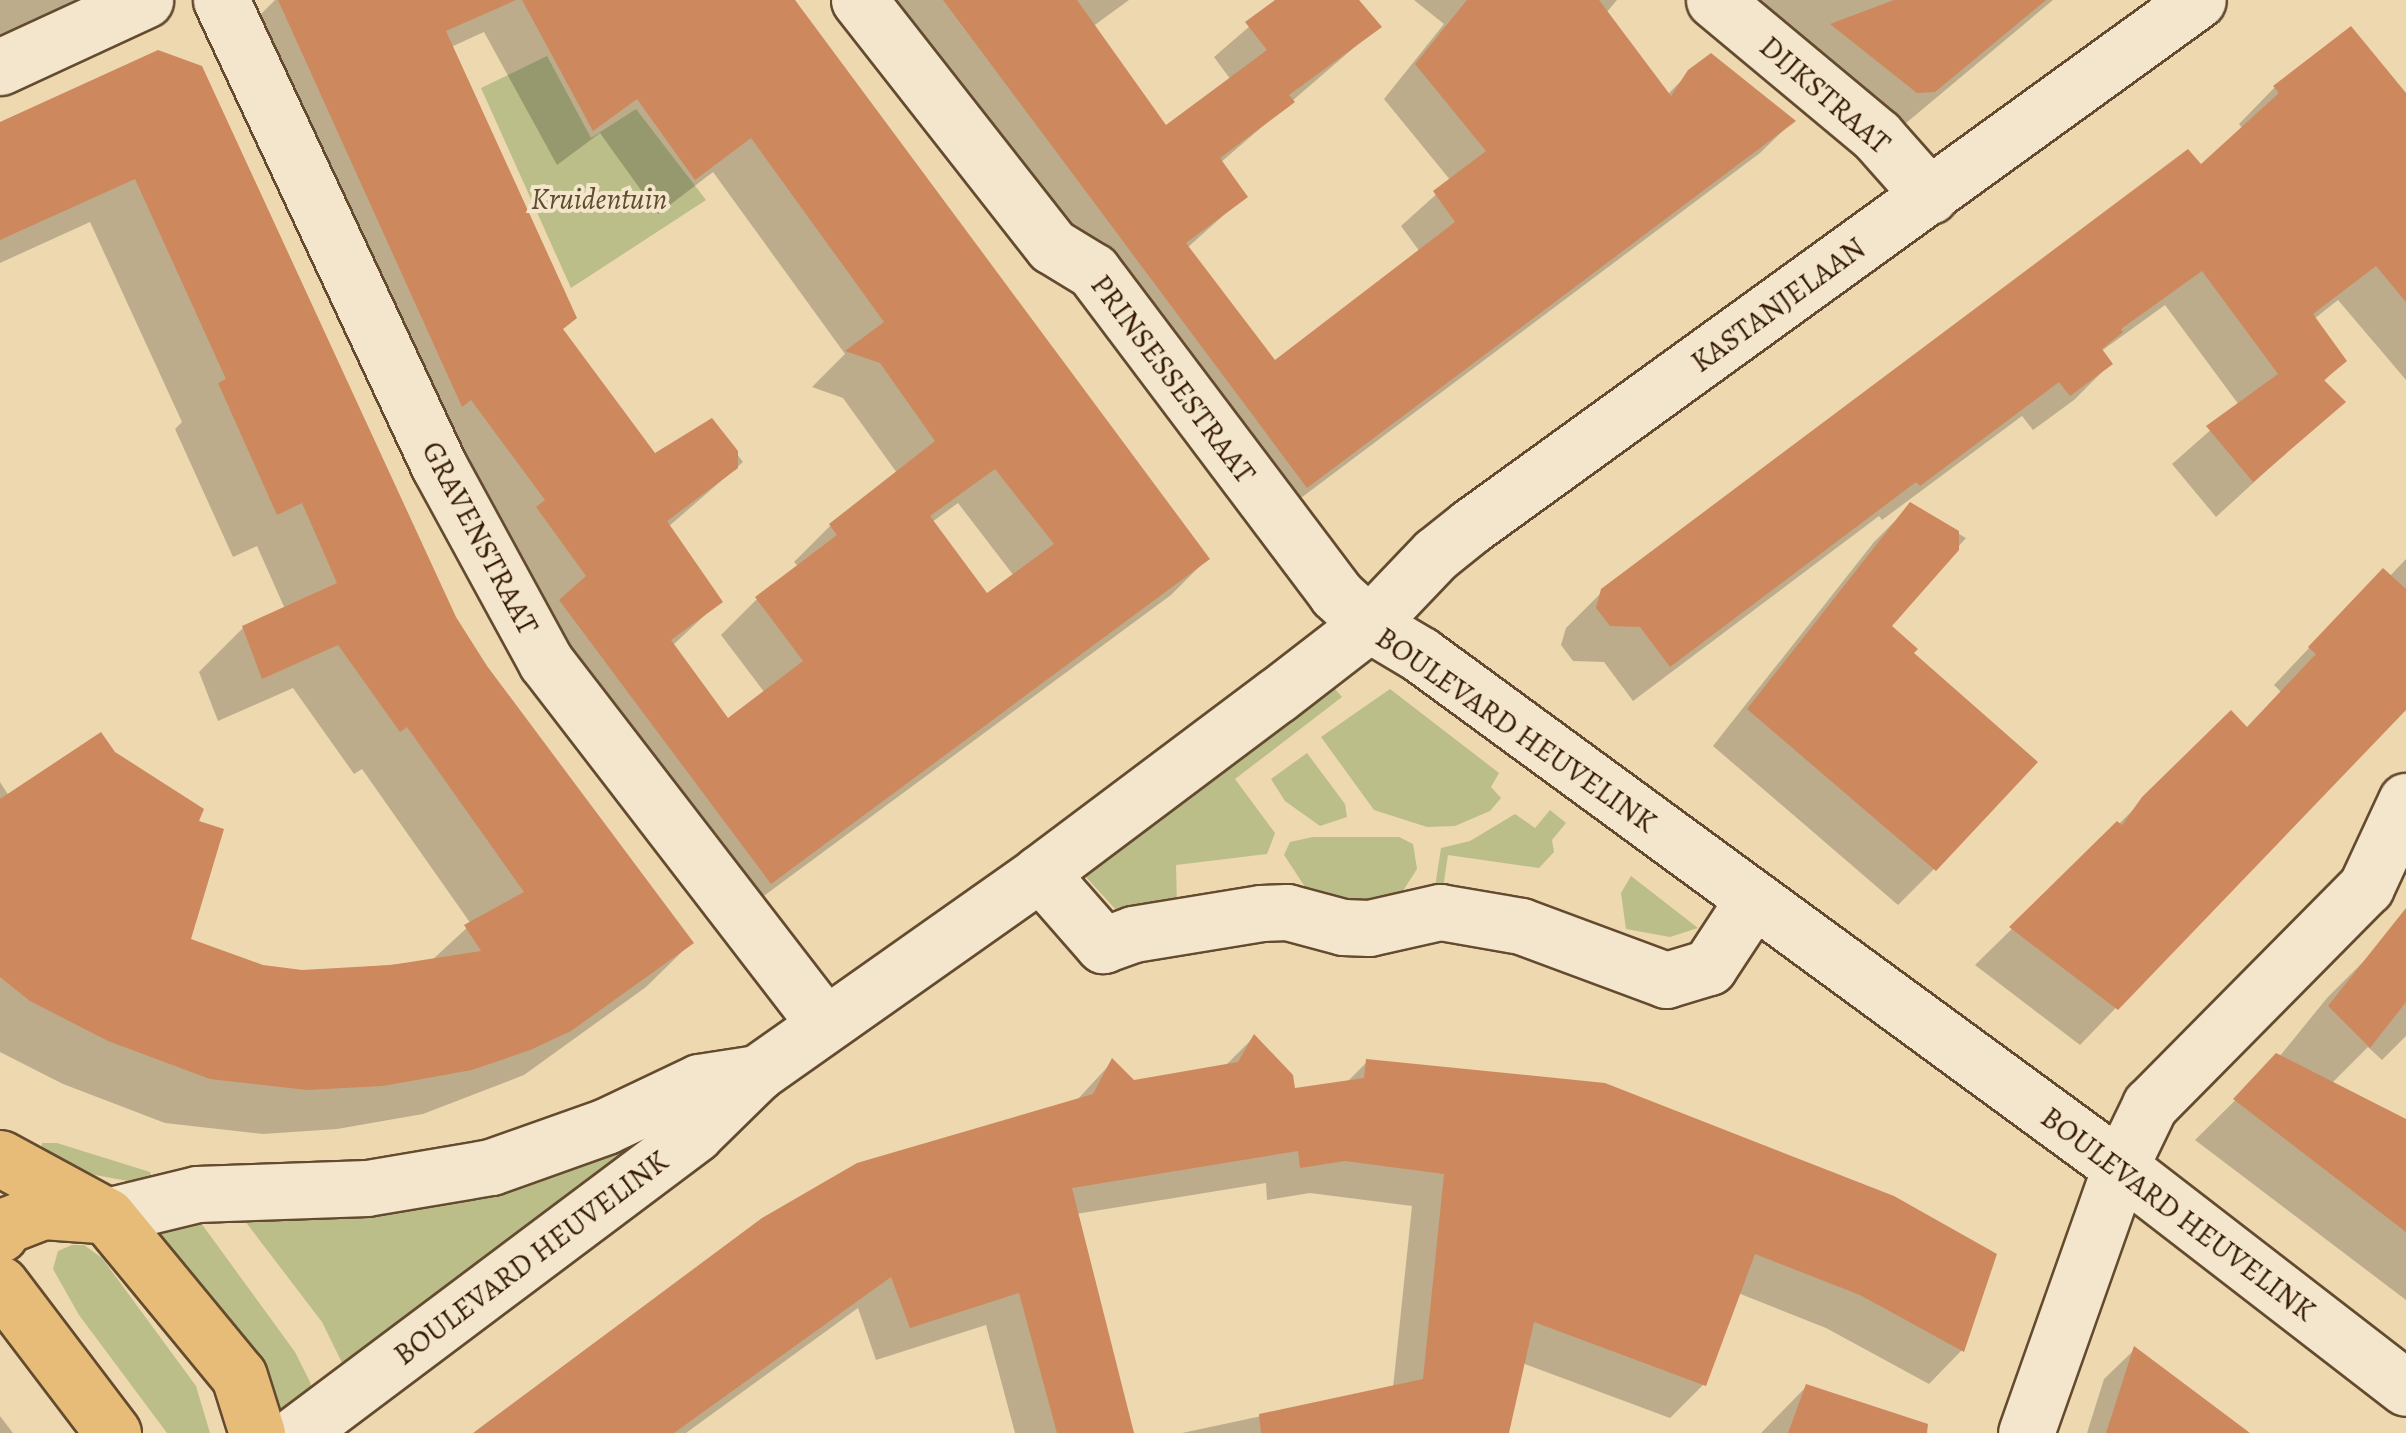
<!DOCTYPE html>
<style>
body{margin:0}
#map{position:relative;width:2406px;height:1433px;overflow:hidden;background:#edd8b0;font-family:Alegreya,serif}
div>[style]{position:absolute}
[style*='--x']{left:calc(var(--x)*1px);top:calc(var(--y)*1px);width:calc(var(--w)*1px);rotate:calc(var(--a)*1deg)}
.green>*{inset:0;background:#bcbe89}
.shadow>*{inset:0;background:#0003}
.building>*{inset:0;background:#cd885d}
.roads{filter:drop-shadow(2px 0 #644b2f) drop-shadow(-2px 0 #644b2f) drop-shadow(0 2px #644b2f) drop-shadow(0 -2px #644b2f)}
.minor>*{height:55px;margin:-27.5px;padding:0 27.5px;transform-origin:27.5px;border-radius:27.5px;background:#f3e6cc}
.major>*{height:55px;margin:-27.5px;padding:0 27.5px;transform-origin:27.5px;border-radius:27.5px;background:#e6bc78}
span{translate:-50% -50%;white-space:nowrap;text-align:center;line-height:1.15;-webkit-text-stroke:8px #f3e6cc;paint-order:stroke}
.street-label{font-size:30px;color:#371c04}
.park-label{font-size:30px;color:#5f4d2c;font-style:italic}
</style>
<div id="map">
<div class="green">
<div style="clip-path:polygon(547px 56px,591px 138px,636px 109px,706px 200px,571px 288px,481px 88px)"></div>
<div style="clip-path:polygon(1329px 682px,1342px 697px,1235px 779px,1275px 833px,1267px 854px,1176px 865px,1177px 905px,1117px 911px,1085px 876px,1084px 866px)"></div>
<div style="clip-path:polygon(1390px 689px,1499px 773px,1491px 787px,1501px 798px,1490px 811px,1455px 826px,1427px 827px,1374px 810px,1321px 737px)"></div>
<div style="clip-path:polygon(1307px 753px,1345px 804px,1347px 817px,1320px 826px,1285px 801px,1271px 779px)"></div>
<div style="clip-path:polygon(1550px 810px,1566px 823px,1552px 840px,1554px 852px,1539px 868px,1448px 855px,1441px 901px,1433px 900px,1441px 848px,1470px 841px,1515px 814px,1535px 828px)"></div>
<div style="clip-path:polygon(1313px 837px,1399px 837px,1413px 844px,1417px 869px,1399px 897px,1377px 909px,1317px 905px,1284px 855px,1290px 842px)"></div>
<div style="clip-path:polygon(1631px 876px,1698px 928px,1670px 937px,1626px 929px,1621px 893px)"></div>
<div style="clip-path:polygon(698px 1100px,347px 1373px,322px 1322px,235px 1208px)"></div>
<div style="clip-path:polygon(42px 1143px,57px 1143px,150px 1172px,153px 1181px,139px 1183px,95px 1175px,41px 1152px)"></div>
<div style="clip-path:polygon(193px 1212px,295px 1352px,310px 1382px,314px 1399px,278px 1424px,156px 1235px,163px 1220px)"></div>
<div style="clip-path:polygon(72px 1245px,84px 1245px,102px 1258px,196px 1386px,210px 1433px,167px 1433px,79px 1315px,53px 1269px,58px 1251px)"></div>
</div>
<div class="shadow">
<div style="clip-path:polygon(0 0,87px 0,0 40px)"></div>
<div style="clip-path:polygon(evenodd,275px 0,792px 0,1207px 559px,1171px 595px,734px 918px,524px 638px,550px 612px,502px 545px,509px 537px,434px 435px,241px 34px,275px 0,484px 32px,557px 165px,600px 133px,658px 214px,713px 172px,845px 354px,812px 387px,843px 398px,897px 473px,831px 525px,794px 562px,799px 567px,757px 599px,721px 635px,765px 693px,727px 722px,672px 646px,720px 601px,668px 527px,743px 462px,712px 421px,654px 456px,561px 331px,451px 47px,484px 32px,275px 0,958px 503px,1014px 576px,986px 596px,932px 522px,958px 503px)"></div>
<div style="clip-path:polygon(885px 0,1129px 0,1092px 27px,1166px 129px,1231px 80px,1214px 57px,1280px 0,1356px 0,1379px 26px,1220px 163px,1244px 197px,1187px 248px,1275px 364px,1420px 252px,1401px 226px,1451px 181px,1384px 99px,1444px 24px,1414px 0,1617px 0,1606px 13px,1667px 95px,1690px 72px,1793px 121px,1760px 153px,1273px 519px)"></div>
<div style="clip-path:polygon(1684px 0,2053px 0,1881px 144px,1864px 144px)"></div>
<div style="clip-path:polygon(2351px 30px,2406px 96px,2406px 380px,2338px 300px,2314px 319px,2344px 361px,2323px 382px,2342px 402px,2216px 517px,2172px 464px,2239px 405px,2165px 305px,2100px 352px,2110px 364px,2074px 400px,2033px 430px,2022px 416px,1882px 520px,1879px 516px,1633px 701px,1604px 662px,1573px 661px,1561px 645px,1566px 628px,1603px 591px,2200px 168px,2243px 129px,2239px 124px,2274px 88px)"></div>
<div style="clip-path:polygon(159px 53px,454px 618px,485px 667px,691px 943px,646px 987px,524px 1075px,423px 1114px,337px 1129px,263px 1134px,165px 1123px,63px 1084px,0 1052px,0 782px,9px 796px,113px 754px,195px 822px,188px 940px,262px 967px,302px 973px,431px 961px,471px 924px,362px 769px,354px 774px,293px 688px,218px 721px,199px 672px,243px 628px,285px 609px,257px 546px,233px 557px,175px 429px,182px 422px,90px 222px,0 263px,0 125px)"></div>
<div style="clip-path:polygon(1910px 506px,1966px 538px,1888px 626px,1911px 653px,1934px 869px,1898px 905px,1713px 746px,1874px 542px)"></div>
<div style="clip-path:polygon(2406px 559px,2406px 707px,2080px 1045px,1975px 965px,2231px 714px,2246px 729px,2281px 692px,2274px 685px,2347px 608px,2389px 577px)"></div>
<div style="clip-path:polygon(2406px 926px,2406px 1036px,2382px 1060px,2368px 1047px,2331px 1084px,2406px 1123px,2406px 1300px,2195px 1140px,2279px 1057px,2327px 998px,2379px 946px)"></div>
<div style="clip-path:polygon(1254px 1037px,1293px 1090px,1346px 1083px,1367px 1062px,1604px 1086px,1962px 1350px,1929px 1384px,1826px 1328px,1738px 1293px,1704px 1384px,1670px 1418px,1522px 1363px,1506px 1433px,1182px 1433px,1393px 1388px,1412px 1206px,1310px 1193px,1267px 1200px,1266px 1183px,1076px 1214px,1132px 1433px,1015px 1433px,986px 1325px,876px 1360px,858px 1308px,686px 1433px,476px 1433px,1076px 1101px,1112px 1062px,1133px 1083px,1224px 1067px)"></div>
<div style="clip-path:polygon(2134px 1350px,2245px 1433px,2087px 1433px,2104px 1379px)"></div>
<div style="clip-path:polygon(1806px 1387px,1916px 1433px,1761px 1433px)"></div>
<div style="clip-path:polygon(0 1416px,13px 1433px,0 1433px)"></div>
</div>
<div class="building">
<div style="clip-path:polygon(evenodd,278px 0,516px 0,446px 31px,577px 318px,563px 329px,655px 453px,712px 418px,738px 451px,738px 468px,667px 521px,723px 602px,671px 640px,728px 718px,803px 661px,755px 597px,837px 535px,829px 524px,935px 441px,880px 363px,845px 351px,884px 322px,751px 138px,695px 180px,637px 99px,593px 131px,522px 0,795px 0,1210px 559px,771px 884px,559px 600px,586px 576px,536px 507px,545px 500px,471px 400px,462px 407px,278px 0,995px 469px,1054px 544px,987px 593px,930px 516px,995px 469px)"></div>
<div style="clip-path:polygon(943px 0,1077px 0,1166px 125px,1267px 50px,1245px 22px,1275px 0,1359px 0,1382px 27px,1289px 95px,1295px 102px,1220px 158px,1248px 197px,1186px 243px,1275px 360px,1455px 222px,1433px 191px,1486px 151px,1415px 64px,1467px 0,1599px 0,1671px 96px,1688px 70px,1711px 53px,1796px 121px,1307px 488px)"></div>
<div style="clip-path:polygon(1894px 0,2046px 0,1935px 92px,1917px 93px,1830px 24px)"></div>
<div style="clip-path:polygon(2351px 26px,2406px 93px,2406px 302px,2376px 266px,2313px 314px,2347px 361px,2324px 380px,2346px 402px,2253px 482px,2206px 426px,2278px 374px,2202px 271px,2121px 329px,2123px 332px,2102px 349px,2113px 364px,2070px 396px,2059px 382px,1920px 486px,1916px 482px,1670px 667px,1640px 627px,1610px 626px,1596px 608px,1601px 589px,2188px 149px,2201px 164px,2279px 93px,2273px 86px)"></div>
<div style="clip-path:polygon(158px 50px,202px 66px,456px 617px,487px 666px,694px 943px,571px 1031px,530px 1050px,472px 1070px,383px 1086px,307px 1090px,210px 1079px,108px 1041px,30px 1001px,0 977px,0 799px,101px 732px,115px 752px,204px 809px,199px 821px,224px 829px,191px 939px,263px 965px,302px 970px,391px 965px,481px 951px,464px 925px,524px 892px,407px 727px,400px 732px,338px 645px,262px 679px,242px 626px,337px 583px,302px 503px,277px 515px,218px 383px,226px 379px,135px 179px,0 240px,0 122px)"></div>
<div style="clip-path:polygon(1910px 502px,1959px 531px,1959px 550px,1892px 626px,1918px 649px,1914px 653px,2038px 762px,1936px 871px,1747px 709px)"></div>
<div style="clip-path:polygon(2383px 568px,2406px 589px,2406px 710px,2118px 1010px,2009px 927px,2117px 821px,2122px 825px,2142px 797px,2231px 710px,2247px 727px,2316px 654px,2308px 647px)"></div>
<div style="clip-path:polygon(2406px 908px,2406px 1002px,2370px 1048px,2328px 1006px)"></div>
<div style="clip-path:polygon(1254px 1034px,1293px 1075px,1295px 1088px,1364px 1078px,1366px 1059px,1605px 1083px,1894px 1196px,1997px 1254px,1964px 1352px,1860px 1295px,1755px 1254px,1706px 1386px,1534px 1322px,1509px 1433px,1261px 1433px,1259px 1414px,1423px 1379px,1444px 1174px,1345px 1161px,1300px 1168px,1298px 1151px,1072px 1188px,1134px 1433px,1057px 1433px,1019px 1293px,910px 1328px,891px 1277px,674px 1433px,473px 1433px,762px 1218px,857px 1163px,1093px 1094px,1112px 1058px,1134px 1080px,1238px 1062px)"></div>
<div style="clip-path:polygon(2276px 1053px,2406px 1119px,2406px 1232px,2233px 1099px)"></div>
<div style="clip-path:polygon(2134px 1346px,2250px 1433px,2106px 1433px)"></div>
<div style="clip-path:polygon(1806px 1384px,1928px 1424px,1927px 1433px,1788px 1433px)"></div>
</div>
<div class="roads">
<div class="minor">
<div style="--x:221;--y:0;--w:514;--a:64.93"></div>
<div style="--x:439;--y:466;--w:223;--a:61.4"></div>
<div style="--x:546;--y:662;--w:456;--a:52.4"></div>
<div style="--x:859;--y:0;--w:313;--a:51.9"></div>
<div style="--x:1052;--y:246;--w:48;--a:31.4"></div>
<div style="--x:1093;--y:271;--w:404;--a:53"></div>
<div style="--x:1336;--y:594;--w:45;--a:42.3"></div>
<div style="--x:1369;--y:624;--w:61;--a:30.8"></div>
<div style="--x:1421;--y:655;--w:866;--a:36.22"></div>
<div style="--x:2120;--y:1167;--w:361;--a:37.7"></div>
<div style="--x:1714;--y:0;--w:212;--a:39.8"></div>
<div style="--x:1877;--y:136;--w:80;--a:48.5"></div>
<div style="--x:0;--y:67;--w:160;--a:-24.8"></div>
<div style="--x:1040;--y:873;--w:96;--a:48.8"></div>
<div style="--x:1103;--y:945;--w:32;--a:-20"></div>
<div style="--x:1133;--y:934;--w:130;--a:-9.3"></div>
<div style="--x:1261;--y:913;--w:26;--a:-2"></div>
<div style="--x:1287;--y:912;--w:58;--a:15"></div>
<div style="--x:1343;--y:927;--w:26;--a:2"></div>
<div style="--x:1369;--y:928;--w:73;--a:-12.7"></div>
<div style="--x:1440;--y:912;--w:82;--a:9.8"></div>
<div style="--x:1521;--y:926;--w:155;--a:20.4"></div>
<div style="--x:1666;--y:980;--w:45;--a:-16.8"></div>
<div style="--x:1709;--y:967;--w:80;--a:-56.7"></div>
<div style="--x:107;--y:1216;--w:93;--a:-13.7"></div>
<div style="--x:197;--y:1194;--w:170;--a:-2"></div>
<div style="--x:367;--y:1188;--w:126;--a:-9.6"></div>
<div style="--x:491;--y:1167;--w:122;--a:-19.6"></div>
<div style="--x:606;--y:1126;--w:103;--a:-25.3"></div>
<div style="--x:699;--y:1082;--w:59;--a:-8.8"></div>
<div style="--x:297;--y:1433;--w:498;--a:-36.9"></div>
<div style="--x:695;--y:1134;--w:87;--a:-44.5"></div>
<div style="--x:757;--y:1073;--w:347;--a:-35.2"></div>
<div style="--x:1040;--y:873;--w:295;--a:-36.9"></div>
<div style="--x:1276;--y:696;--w:118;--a:-37.7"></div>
<div style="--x:1369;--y:624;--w:97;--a:-46.3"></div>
<div style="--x:1436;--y:554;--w:45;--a:-38.7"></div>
<div style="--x:1471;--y:526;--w:897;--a:-35.89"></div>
<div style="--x:2026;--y:1433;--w:282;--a:-70.5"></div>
<div style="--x:2120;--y:1167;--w:69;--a:-64.2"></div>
<div style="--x:2150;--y:1105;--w:307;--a:-45.3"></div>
<div style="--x:2366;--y:887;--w:95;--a:-65.1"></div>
</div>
<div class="major">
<div style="--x:0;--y:1158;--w:122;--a:28.5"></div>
<div style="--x:107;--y:1216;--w:207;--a:50.5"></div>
<div style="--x:239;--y:1376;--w:60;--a:72.5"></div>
<div style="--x:0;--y:1234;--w:9;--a:-63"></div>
<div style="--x:4;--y:1226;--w:42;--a:-21"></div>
<div style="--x:43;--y:1211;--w:56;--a:4.1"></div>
<div style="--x:0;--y:1284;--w:187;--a:52.8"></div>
</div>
</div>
<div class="street-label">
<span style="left:1825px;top:95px;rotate:41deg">DIJKSTRAAT</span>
<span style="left:1778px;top:305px;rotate:-36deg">KASTANJELAAN</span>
<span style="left:1173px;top:379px;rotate:53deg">PRINSESSESTRAAT</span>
<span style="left:480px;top:538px;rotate:62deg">GRAVENSTRAAT</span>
<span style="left:1516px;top:730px;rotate:35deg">BOULEVARD HEUVELINK</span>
<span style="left:2178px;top:1214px;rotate:37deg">BOULEVARD HEUVELINK</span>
<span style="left:531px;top:1258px;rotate:-37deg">BOULEVARD HEUVELINK</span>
</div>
<div class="park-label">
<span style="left:599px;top:199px">Kruidentuin</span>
</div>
</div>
